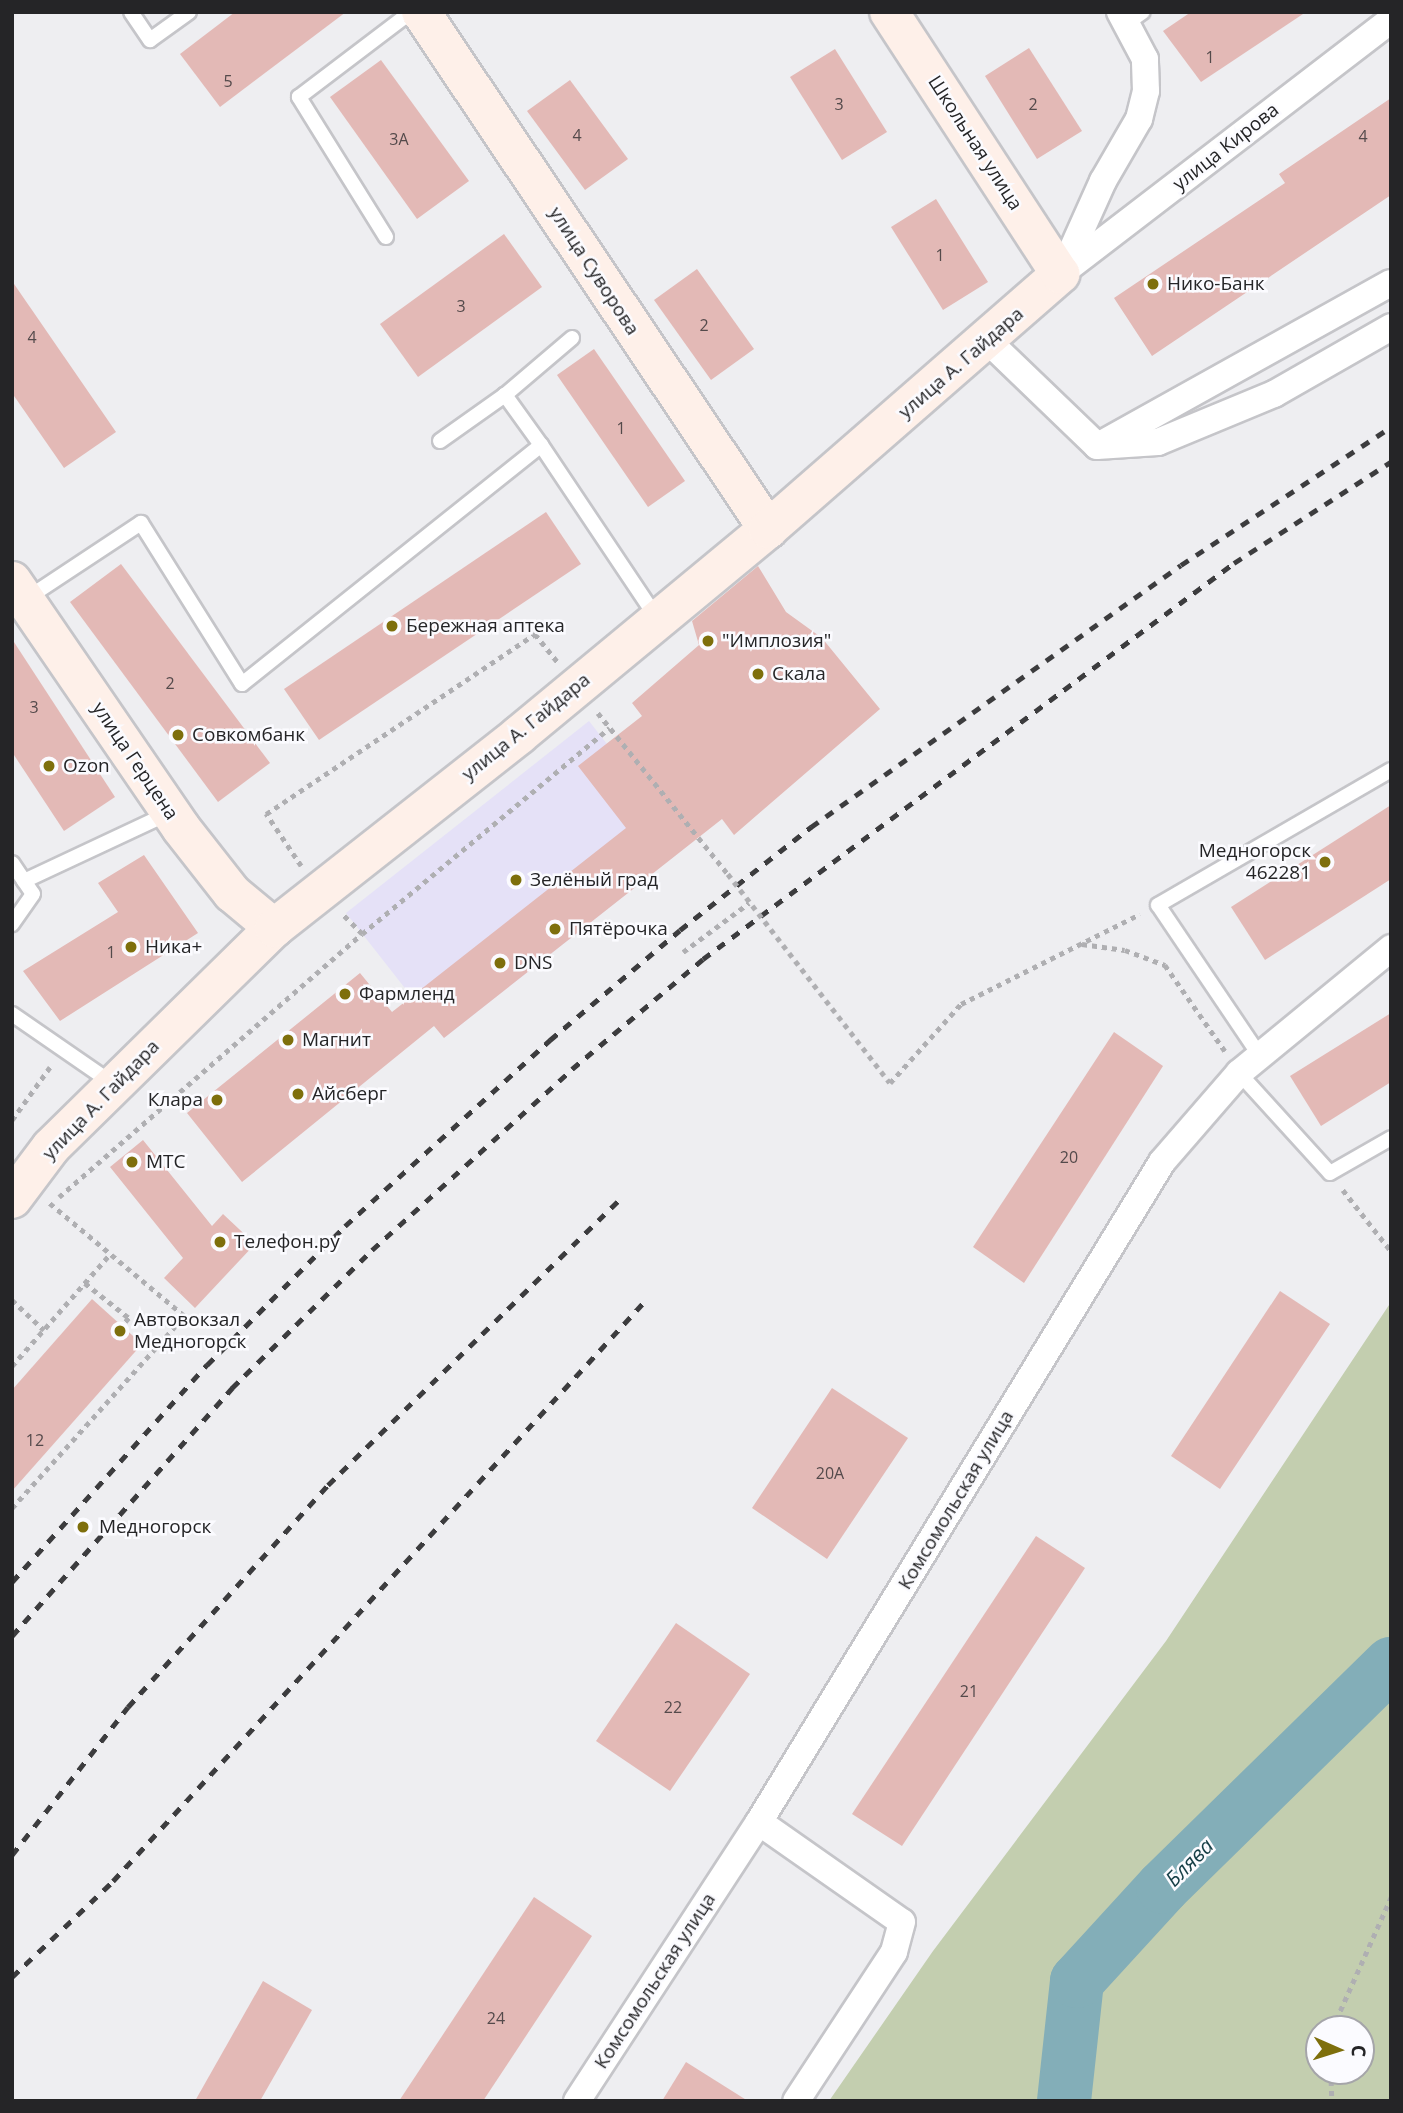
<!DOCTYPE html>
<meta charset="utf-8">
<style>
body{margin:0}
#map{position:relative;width:1403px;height:2113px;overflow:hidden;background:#eeeef1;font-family:"Open Sans",sans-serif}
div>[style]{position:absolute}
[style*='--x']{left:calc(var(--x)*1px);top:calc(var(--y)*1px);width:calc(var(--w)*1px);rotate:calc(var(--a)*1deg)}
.commercial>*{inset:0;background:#e5e1f7}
.green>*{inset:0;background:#c3ceaf}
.river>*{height:54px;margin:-27px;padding:0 27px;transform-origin:27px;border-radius:27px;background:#83aeb8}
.building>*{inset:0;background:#e3b9b6}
.path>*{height:4.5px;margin-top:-2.25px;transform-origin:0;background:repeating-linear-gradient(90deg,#afafb2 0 5px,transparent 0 10px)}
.roads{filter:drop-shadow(2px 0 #c5c5c9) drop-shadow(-2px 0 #c5c5c9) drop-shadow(0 2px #c5c5c9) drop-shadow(0 -2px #c5c5c9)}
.lane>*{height:14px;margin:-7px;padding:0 7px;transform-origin:7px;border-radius:7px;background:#fff}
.street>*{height:26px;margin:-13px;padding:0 13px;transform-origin:13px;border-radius:13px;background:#fff}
.secondary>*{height:38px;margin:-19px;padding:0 19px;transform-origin:19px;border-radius:19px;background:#fef0e9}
.rail>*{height:5px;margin-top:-2.5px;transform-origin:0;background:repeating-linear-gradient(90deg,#3c3c3e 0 9px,transparent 0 18px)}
.path-bridge>*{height:4.5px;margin-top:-2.25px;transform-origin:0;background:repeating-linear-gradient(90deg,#afafb2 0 5px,transparent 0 10px)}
.dots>*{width:19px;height:19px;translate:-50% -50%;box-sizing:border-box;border:4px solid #fbfbff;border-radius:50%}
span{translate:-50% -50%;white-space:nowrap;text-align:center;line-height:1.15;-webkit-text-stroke:5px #fbfbff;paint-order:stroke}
.number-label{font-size:16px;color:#544a4b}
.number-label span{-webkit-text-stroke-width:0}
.street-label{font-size:19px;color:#252527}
.poi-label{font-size:19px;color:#252527}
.left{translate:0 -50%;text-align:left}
.right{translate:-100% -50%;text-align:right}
.water-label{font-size:21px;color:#153e46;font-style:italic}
.frame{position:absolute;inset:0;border:14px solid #252527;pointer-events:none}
.north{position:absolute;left:1305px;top:2015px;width:70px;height:70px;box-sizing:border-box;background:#fbfbff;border:2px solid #a5a5a9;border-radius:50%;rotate:93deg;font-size:19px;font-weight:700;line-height:28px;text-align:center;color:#252527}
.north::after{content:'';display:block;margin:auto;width:24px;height:32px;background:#7e6f0c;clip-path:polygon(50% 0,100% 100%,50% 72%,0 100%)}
</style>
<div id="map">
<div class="commercial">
<div style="clip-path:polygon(589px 721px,687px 846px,444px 1038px,346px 913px)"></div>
</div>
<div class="green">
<div style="clip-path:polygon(evenodd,1391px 1302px,1391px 2101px,829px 2101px,933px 1951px,1166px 1641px,1391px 1302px,1319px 2029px,1361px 2029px,1361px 2071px,1319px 2071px,1319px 2029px)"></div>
</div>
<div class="river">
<div style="--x:1064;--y:2101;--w:121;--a:-83.8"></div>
<div style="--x:1077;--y:1981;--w:127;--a:-47.5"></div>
<div style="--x:1163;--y:1887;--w:319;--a:-44.4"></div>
</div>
<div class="building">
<div style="clip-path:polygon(235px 12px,346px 12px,220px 107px,180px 54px)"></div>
<div style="clip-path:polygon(1191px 12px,1306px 12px,1201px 82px,1163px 31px)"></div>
<div style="clip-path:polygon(1029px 48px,1082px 131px,1037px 159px,985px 76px)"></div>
<div style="clip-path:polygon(835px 49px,887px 132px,842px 160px,790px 77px)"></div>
<div style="clip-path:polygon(381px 60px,469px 181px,417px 219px,330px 97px)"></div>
<div style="clip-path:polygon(570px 80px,628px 159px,585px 190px,527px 111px)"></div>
<div style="clip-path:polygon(1391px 98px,1391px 195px,1152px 356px,1114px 298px,1285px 183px,1279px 174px)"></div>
<div style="clip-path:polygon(936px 199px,988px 282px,943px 310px,891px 227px)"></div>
<div style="clip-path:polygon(504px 234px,542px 287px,418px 377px,380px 324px)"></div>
<div style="clip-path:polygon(697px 269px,754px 349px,711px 380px,654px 300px)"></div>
<div style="clip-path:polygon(12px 281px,116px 432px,64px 468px,12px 393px)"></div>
<div style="clip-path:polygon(594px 349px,685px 481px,648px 507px,557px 375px)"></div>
<div style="clip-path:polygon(546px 512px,581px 564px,319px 740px,284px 689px)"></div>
<div style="clip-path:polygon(121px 564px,270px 763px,218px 802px,70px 602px)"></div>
<div style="clip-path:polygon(758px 566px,786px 612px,822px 638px,880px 709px,734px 835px,722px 819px,444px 1038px,434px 1026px,242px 1182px,187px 1113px,360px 973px,392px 1012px,626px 828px,578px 766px,642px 716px,632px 703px,699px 645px,692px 621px)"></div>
<div style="clip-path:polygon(12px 639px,115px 797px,64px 831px,12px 752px)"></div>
<div style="clip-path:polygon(1391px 805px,1391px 879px,1265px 960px,1231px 907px)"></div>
<div style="clip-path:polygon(144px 855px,198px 933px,60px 1021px,23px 971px,118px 912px,98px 883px)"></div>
<div style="clip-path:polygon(1391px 1013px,1391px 1082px,1321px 1126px,1290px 1076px)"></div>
<div style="clip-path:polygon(1114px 1032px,1163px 1066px,1024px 1283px,973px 1247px)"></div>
<div style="clip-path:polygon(143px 1140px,212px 1226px,223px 1214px,255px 1244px,195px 1308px,164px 1278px,183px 1258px,110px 1167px)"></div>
<div style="clip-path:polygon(1280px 1291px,1330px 1324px,1220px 1489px,1171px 1456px)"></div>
<div style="clip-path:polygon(92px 1299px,142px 1344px,12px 1491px,12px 1390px)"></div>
<div style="clip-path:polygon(832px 1388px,908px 1438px,827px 1559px,752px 1508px)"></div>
<div style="clip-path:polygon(1036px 1536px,1085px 1568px,902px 1846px,852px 1814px)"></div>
<div style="clip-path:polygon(676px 1623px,750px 1674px,670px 1791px,596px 1741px)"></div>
<div style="clip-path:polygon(534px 1897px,592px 1936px,483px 2101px,399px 2101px)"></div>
<div style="clip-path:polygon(263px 1981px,312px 2010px,260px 2101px,195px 2101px)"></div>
<div style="clip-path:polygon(686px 2062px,748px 2101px,662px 2101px)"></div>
</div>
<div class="path">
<div style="--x:598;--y:713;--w:207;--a:51.1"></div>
<div style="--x:301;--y:866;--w:63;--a:-123.9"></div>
<div style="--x:266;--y:814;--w:324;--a:-33.8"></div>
<div style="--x:535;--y:634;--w:36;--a:51"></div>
<div style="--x:362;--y:934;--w:322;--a:-39.8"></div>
<div style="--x:1082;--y:944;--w:43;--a:7.9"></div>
<div style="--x:1125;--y:950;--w:43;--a:20.6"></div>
<div style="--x:1165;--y:965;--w:105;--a:55.1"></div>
<div style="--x:683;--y:952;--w:82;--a:-36.6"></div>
<div style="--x:890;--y:1083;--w:106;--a:-48.1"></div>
<div style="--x:961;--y:1004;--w:200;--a:-26.7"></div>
<div style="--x:12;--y:1120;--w:65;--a:-54.4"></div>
<div style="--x:1343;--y:1190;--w:78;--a:51.8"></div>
<div style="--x:59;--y:1197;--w:401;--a:-41"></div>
<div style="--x:362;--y:934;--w:27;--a:-135"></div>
<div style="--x:85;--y:1283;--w:56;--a:38.5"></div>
<div style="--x:129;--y:1318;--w:11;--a:131"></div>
<div style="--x:12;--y:1300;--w:44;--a:43.2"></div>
<div style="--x:12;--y:1366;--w:149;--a:-48.8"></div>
<div style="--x:12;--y:1508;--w:258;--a:-48.1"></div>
<div style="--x:184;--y:1316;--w:176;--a:-140.1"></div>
<div style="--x:1332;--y:2029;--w:145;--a:-65.9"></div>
<div style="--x:1331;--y:2071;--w:30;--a:88"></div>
</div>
<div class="roads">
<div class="lane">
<div style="--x:131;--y:12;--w:34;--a:56"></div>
<div style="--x:150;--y:40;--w:48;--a:-35.7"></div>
<div style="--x:1127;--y:23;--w:19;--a:-35"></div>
<div style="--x:386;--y:237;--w:165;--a:-121.9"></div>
<div style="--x:299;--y:97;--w:141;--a:-37.2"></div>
<div style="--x:440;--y:441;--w:80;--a:-35.3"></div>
<div style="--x:541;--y:445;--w:62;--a:-125.8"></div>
<div style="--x:505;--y:395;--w:88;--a:-40.4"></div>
<div style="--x:26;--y:599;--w:138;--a:-33.5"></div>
<div style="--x:141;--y:523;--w:190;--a:57.9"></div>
<div style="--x:242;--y:684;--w:383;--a:-38.6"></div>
<div style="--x:541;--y:445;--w:208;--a:56.2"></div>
<div style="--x:12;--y:863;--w:37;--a:56"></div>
<div style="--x:33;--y:894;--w:37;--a:125"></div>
<div style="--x:24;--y:881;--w:160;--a:-25.1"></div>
<div style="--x:12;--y:1014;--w:121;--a:34.6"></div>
<div style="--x:1260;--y:1056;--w:182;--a:-124"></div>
<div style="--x:1158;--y:905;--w:269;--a:-30.1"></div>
<div style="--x:1239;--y:1073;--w:135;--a:47.7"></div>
<div style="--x:1330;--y:1173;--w:70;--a:-29.8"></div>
</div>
<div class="street">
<div style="--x:1063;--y:270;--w:98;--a:-65.8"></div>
<div style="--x:1103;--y:181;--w:72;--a:-59.9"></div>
<div style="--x:1139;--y:119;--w:29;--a:-76"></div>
<div style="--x:1146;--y:91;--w:32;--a:-92"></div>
<div style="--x:1145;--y:59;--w:53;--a:-118"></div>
<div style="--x:1060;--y:274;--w:417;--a:-37.5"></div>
<div style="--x:988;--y:341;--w:151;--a:43.9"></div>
<div style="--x:1097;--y:446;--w:61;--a:-3.8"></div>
<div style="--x:1158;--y:442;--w:126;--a:-22.5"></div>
<div style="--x:1274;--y:394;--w:135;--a:-29.8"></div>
<div style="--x:1105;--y:442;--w:327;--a:-29.1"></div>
<div style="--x:759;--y:1822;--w:174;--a:35"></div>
<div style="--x:902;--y:1922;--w:31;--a:105"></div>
<div style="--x:894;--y:1952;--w:178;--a:123.3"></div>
<div style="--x:577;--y:2101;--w:333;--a:-56.9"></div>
<div style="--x:759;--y:1822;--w:773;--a:-58.59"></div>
<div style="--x:1162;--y:1162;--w:118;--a:-49.1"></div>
<div style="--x:1239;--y:1073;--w:197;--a:-39.4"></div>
</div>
<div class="secondary">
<div style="--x:421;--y:12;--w:623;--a:56.13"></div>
<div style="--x:12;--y:581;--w:299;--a:55.6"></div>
<div style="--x:181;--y:828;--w:83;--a:51.9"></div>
<div style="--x:232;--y:893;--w:55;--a:39.8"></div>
<div style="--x:12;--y:1199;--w:65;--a:-53.1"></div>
<div style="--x:51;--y:1147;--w:313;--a:-44.5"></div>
<div style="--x:274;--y:928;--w:312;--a:-38.2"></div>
<div style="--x:519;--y:735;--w:323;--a:-39.6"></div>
<div style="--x:768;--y:529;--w:388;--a:-41.1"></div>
<div style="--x:1060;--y:274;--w:313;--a:-123.1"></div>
</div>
</div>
<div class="rail">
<div style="--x:12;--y:1582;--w:292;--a:-48.1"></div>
<div style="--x:207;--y:1365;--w:196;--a:-45.2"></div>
<div style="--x:345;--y:1226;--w:277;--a:-42.2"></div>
<div style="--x:550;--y:1040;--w:170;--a:-40.2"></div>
<div style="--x:680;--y:930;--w:167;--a:-38.2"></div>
<div style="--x:811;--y:827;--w:453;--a:-35.3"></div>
<div style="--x:1181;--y:565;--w:251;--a:-33.3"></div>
<div style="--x:12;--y:1636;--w:332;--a:-48.4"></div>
<div style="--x:232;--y:1388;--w:197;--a:-44.6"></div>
<div style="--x:372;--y:1250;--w:270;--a:-42.1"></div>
<div style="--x:572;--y:1069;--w:171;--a:-40"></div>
<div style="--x:703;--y:959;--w:662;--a:-36.71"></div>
<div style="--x:1234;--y:563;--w:187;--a:-32.8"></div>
<div style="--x:12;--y:1855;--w:188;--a:-51.9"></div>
<div style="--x:128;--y:1707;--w:299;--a:-48"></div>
<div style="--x:328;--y:1485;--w:406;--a:-44.4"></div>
<div style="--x:12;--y:1977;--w:139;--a:-43.5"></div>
<div style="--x:113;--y:1881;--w:788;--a:-47.47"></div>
</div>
<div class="path-bridge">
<div style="--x:728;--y:874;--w:264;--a:52.2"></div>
</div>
<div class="dots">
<div style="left:1153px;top:284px;background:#7e6f0c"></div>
<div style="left:392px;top:626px;background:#7e6f0c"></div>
<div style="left:708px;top:641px;background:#7e6f0c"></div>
<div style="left:758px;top:674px;background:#7e6f0c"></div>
<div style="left:178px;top:735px;background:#7e6f0c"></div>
<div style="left:49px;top:766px;background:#7e6f0c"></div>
<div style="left:1325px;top:862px;background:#7e6f0c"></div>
<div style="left:516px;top:880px;background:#7e6f0c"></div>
<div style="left:555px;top:929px;background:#7e6f0c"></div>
<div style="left:131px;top:947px;background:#7e6f0c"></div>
<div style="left:500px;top:963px;background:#7e6f0c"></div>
<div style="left:345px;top:994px;background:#7e6f0c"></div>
<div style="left:288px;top:1040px;background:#7e6f0c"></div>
<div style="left:298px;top:1094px;background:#7e6f0c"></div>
<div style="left:217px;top:1100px;background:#7e6f0c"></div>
<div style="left:132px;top:1162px;background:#7e6f0c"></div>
<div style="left:220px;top:1242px;background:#7e6f0c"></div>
<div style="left:120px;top:1331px;background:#7e6f0c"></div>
<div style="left:83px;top:1527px;background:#7e6f0c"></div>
</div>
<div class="number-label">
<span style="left:1210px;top:57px">1</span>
<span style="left:228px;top:81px">5</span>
<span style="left:839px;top:104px">3</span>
<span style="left:1033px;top:104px">2</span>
<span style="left:577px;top:135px">4</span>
<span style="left:1363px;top:136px">4</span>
<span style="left:399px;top:139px">3А</span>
<span style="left:940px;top:255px">1</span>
<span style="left:461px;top:306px">3</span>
<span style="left:704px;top:325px">2</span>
<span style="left:32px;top:337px">4</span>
<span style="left:621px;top:428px">1</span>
<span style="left:170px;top:683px">2</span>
<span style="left:34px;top:707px">3</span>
<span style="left:111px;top:952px">1</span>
<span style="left:1069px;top:1157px">20</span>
<span style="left:35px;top:1440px">12</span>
<span style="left:830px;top:1473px">20А</span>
<span style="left:969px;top:1691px">21</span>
<span style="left:673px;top:1707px">22</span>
<span style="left:496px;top:2018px">24</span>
</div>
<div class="street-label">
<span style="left:975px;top:143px;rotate:57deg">Школьная улица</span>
<span style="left:1226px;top:147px;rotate:-38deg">улица Кирова</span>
<span style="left:594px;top:271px;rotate:57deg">улица Суворова</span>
<span style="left:961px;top:363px;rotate:-41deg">улица А. Гайдара</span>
<span style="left:526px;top:727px;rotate:-39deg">улица А. Гайдара</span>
<span style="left:135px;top:761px;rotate:56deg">улица Герцена</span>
<span style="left:101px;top:1100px;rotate:-46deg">улица А. Гайдара</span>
<span style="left:956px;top:1500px;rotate:-59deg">Комсомольская улица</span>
<span style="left:655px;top:1981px;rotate:-57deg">Комсомольская улица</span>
</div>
<div class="poi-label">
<span class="left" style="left:1167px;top:284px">Нико-Банк</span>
<span class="left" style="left:406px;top:626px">Бережная аптека</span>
<span class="left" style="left:722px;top:641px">"Имплозия"</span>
<span class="left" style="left:772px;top:674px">Скала</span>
<span class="left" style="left:192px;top:735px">Совкомбанк</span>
<span class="left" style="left:63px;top:766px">Ozon</span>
<span class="right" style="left:1311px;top:862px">Медногорск<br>462281</span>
<span class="left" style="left:530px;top:880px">Зелёный град</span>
<span class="left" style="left:569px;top:929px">Пятёрочка</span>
<span class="left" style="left:145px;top:947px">Ника+</span>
<span class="left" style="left:514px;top:963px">DNS</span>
<span class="left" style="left:359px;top:994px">Фармленд</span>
<span class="left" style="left:302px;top:1040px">Магнит</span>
<span class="left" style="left:312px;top:1094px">Айсберг</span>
<span class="right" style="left:203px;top:1100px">Клара</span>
<span class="left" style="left:146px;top:1162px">МТС</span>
<span class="left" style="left:234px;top:1242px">Телефон.ру</span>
<span class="left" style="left:134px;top:1331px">Автовокзал<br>Медногорск</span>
<span class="left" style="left:99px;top:1527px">Медногорск</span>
</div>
<div class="water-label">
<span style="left:1189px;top:1862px;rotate:-45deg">Блява</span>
</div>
<div class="frame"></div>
<div class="north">С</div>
</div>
